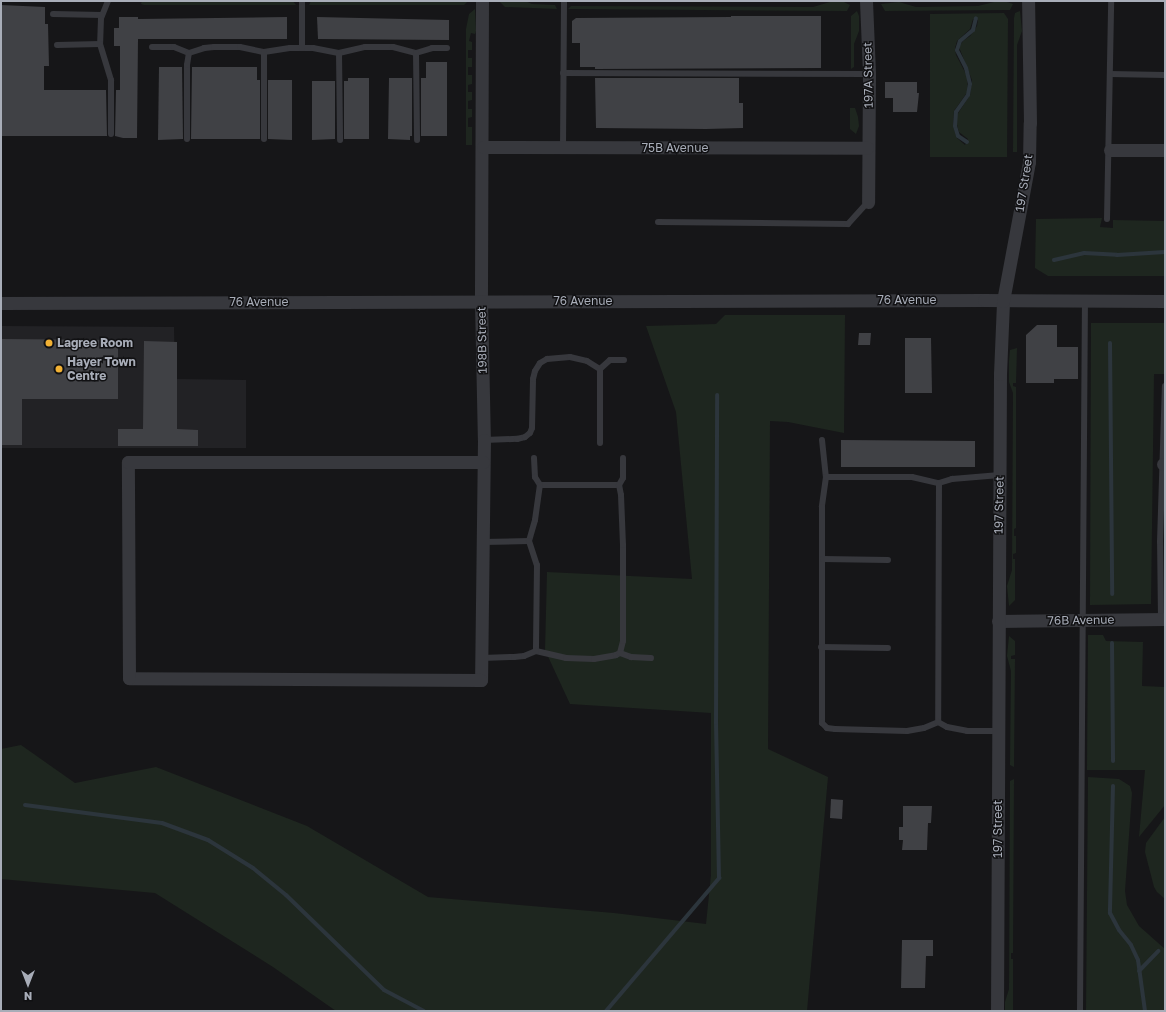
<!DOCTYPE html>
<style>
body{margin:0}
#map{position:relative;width:1166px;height:1012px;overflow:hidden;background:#161618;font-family:"Golos Text",sans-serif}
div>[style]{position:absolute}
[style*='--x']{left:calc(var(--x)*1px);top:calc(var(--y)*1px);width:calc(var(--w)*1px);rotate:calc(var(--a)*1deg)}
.built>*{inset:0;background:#222225}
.green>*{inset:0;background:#1e261f}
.stream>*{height:4px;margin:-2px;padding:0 2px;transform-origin:2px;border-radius:2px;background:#2c353c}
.building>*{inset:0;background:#404145}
.service>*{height:6px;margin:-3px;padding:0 3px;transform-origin:3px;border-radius:3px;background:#37383d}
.minor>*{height:13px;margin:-6.5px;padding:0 6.5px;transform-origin:6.5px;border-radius:6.5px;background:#37383d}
.dots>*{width:11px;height:11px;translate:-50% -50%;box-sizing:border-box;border:2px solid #111113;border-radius:50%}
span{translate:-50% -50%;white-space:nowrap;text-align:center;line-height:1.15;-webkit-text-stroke:3px #111113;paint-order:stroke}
.street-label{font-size:12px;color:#a8adb8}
.poi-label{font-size:12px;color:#a8adb8;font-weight:700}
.left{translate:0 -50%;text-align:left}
.frame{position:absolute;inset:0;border:2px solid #a8adb8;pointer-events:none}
.north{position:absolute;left:8px;top:964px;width:40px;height:40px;-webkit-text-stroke:3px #111113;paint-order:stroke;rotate:180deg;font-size:11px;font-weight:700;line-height:16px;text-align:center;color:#a8adb8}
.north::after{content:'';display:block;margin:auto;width:14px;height:18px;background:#a8adb8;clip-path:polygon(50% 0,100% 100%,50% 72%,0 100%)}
</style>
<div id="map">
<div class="built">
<div style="clip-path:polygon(1px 326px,174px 327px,175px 379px,246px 380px,246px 448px,1px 448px)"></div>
</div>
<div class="green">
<div style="clip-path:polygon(142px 1px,293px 1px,296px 5px,144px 5px,141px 4px)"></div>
<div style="clip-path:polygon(311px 1px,463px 1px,467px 2px,464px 5px,309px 5px)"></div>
<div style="clip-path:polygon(499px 1px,525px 1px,532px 4px,555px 5px,557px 9px,505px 7px)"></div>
<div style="clip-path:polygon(830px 2px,844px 2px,850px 5px,847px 11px,568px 9px,571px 6px,813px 7px)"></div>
<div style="clip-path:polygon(899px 2px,916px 7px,978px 6px,994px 2px,1007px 2px,1013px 4px,1010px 10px,885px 11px,881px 4px)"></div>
<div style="clip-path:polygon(475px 9px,476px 31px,475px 34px,471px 33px,469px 41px,472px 42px,472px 50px,468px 50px,468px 58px,472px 58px,472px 67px,468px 67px,468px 75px,472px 75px,472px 84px,468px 85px,468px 92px,472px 92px,472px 100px,468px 101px,468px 109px,472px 109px,472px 117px,468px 118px,468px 127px,472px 127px,472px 145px,466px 145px,466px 29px,469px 14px)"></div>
<div style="clip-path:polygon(857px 11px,859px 16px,859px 31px,854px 44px,854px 67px,851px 69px,851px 16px)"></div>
<div style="clip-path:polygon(1020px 11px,1022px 31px,1017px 45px,1017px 152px,1013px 152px,1014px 18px,1015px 13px)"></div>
<div style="clip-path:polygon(evenodd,1004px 13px,1008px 19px,1007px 157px,930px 157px,930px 14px,1004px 13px,973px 19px,978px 20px,977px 26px,970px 36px,963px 41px,959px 47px,972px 80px,970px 95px,957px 115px,957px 125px,959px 132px,968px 139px,965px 145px,957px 138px,953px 126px,954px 111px,968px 91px,967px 76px,956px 55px,955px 48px,957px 41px,970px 29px,973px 19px)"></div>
<div style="clip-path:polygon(850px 108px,855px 108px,858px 117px,859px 126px,856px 134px,850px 129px)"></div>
<div style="clip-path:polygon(1102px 218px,1100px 227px,1113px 228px,1113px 220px,1165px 221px,1165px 276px,1048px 276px,1035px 268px,1036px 219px)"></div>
<div style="clip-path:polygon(725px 315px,845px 315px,844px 433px,788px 422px,770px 421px,768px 749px,828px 777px,807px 1011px,336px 1011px,273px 967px,155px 893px,1px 879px,1px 749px,21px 745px,75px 783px,156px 767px,307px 826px,428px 897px,614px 913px,706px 924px,711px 875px,711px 713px,570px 704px,545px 650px,547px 572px,692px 579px,676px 412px,646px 326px,716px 324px)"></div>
<div style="clip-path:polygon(1091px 323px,1165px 323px,1165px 374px,1154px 374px,1151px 604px,1090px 605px)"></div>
<div style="clip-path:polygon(1017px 348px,1016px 383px,1013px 383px,1013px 386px,1016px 387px,1016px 528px,1014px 529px,1014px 536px,1016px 536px,1016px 553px,1013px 554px,1013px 559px,1015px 559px,1015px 600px,1009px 606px,1007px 586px,1012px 570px,1013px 393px,1009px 382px,1009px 361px,1010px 350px)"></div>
<div style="clip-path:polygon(1088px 635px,1103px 635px,1106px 641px,1143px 642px,1142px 686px,1165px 687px,1165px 805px,1139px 837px,1145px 770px,1087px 770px)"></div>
<div style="clip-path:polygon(1009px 636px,1015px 641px,1015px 655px,1011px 656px,1011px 659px,1015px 659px,1014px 767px,1010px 765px,1011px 671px,1007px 656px)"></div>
<div style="clip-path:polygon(1088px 777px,1119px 779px,1130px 786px,1132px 793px,1125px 891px,1127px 905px,1139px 926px,1165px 949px,1165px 1011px,1086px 1011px)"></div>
<div style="clip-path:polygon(1014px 779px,1013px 953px,1011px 953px,1011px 959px,1013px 959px,1013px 1010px,1005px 1011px,1005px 1002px,1009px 989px,1010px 781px)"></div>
<div style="clip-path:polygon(1165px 817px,1165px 899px,1157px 892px,1154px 887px,1145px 852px,1146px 843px)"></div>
</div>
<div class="stream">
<div style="--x:967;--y:142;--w:11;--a:-146"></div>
<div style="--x:958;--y:136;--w:10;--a:-107"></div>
<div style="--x:955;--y:126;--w:14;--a:-86"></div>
<div style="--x:956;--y:112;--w:21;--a:-55"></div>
<div style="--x:968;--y:95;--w:11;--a:-80"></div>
<div style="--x:970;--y:84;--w:16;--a:-104"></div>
<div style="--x:966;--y:68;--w:20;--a:-117"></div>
<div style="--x:957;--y:50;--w:9;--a:-72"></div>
<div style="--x:960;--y:41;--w:17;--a:-40"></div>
<div style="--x:973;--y:30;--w:12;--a:-76"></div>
<div style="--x:1054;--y:260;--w:31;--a:-13"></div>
<div style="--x:1084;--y:253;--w:33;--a:3"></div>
<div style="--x:1117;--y:255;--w:48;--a:-3.6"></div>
<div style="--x:1110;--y:343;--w:251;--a:89.5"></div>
<div style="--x:1112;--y:643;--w:118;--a:89.5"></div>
<div style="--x:1113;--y:786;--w:127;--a:91.4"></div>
<div style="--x:1110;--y:913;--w:19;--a:62"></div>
<div style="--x:1119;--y:930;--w:19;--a:51"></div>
<div style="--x:1131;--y:945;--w:17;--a:65"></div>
<div style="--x:1138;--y:960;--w:51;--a:82.2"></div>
<div style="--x:25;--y:805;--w:138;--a:7.5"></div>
<div style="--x:162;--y:823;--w:49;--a:20.3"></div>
<div style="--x:208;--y:840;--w:53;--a:31.9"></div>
<div style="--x:253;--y:868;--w:43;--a:39.3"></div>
<div style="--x:286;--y:895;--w:136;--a:44.1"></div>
<div style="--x:384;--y:990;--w:45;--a:27.7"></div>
<div style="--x:1139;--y:971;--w:28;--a:-46"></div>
<div style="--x:606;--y:1011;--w:175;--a:-49.6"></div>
<div style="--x:719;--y:878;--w:155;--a:-91.1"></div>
<div style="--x:716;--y:723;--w:328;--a:-89.8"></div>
</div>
<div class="building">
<div style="clip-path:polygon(1px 5px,45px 7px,45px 24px,48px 24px,49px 66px,44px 66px,44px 90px,106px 90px,107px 136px,1px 136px)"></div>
<div style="clip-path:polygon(731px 16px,821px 16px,821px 68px,595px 69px,595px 67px,580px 67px,580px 43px,572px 43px,572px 21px,576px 18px,731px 17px)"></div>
<div style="clip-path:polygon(119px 17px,138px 17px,138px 19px,287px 17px,287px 39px,138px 39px,137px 138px,123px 138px,115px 136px,116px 90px,120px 90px,120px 46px,114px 46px,114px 28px,119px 28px)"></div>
<div style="clip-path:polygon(317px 17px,449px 20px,449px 40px,318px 39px)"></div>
<div style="clip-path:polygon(426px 62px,447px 62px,447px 136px,421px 136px,421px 78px,426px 78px)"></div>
<div style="clip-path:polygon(159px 67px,182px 67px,183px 139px,158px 140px)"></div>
<div style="clip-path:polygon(192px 67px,257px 67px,257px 80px,260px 80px,260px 139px,191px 139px)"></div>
<div style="clip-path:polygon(348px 78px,369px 78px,369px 139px,344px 139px,344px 81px,348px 81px)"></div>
<div style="clip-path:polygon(389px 78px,412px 78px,412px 136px,410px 136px,410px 140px,388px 139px)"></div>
<div style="clip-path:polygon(595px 78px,739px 78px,739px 103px,743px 103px,743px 128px,706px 129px,596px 128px)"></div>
<div style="clip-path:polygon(268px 80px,292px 80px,292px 140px,268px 139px)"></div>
<div style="clip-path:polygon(312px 81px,335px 81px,335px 139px,312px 140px)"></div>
<div style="clip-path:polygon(885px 82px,917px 82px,917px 93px,919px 93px,917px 112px,893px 112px,893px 98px,885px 98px)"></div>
<div style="clip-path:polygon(1037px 325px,1057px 325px,1057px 347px,1078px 347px,1078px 379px,1054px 379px,1054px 383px,1026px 383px,1026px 335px)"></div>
<div style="clip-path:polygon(859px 333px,871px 333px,870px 345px,858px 345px)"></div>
<div style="clip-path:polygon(905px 338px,931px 338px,932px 393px,905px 393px)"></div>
<div style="clip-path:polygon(1px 339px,118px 340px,118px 399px,22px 399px,22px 445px,1px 445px)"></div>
<div style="clip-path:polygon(144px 341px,177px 342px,177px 429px,198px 430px,198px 446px,118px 446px,118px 429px,143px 429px)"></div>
<div style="clip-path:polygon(841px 440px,975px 441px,975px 467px,841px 467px)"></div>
<div style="clip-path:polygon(831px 799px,843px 800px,842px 819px,830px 818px)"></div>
<div style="clip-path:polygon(903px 806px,932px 806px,931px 823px,928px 823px,927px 850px,902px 850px,903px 840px,899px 840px,899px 827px,903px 827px)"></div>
<div style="clip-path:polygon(902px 940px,933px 940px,933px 956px,926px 956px,925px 988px,901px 988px)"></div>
</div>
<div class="service">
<div style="--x:108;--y:1;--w:18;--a:112"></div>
<div style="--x:101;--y:18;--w:26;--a:92"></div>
<div style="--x:100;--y:44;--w:38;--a:73"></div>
<div style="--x:111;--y:80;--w:54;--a:90"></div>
<div style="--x:53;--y:14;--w:49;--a:1.2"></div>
<div style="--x:57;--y:45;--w:43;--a:-1.3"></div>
<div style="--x:152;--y:47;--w:22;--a:0"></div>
<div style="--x:174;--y:47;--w:16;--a:22"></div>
<div style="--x:189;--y:53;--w:16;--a:-18"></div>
<div style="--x:204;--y:48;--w:10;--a:-6"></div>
<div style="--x:214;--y:47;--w:26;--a:0"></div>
<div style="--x:240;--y:47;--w:25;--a:12"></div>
<div style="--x:264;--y:52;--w:26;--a:-9"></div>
<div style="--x:290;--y:48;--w:23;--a:0"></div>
<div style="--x:313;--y:48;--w:26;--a:11"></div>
<div style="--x:339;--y:53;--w:27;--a:-13"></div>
<div style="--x:365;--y:47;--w:28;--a:0"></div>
<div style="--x:393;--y:47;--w:24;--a:15"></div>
<div style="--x:416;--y:53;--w:17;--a:-17"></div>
<div style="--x:432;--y:48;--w:15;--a:0"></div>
<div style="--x:302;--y:48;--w:47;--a:-90"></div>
<div style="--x:264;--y:52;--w:87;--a:90"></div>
<div style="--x:339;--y:53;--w:87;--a:89.3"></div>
<div style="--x:416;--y:53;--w:87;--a:89.3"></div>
<div style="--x:563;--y:73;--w:306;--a:0.2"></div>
<div style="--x:1110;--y:74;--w:55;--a:1"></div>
<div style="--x:187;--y:139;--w:74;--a:-90"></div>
<div style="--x:187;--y:65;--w:12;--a:-81"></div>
<div style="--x:563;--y:148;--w:147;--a:-89.6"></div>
<div style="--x:1107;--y:219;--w:218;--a:-88.9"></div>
<div style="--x:658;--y:222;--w:190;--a:0.6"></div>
<div style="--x:848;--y:224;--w:30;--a:-48"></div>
<div style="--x:600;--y:369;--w:13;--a:-42"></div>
<div style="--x:610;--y:360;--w:14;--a:0"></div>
<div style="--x:484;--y:440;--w:33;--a:-2"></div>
<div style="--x:517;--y:439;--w:8;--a:-14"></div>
<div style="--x:525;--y:437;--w:6;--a:-39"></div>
<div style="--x:530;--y:433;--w:5;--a:-68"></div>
<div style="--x:532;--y:428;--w:49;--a:-88.8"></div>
<div style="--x:533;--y:379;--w:8;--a:-76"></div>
<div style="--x:535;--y:371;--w:9;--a:-58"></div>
<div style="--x:540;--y:363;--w:8;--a:-30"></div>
<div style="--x:547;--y:359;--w:23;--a:-5"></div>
<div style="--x:570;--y:357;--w:17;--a:13"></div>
<div style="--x:587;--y:361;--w:15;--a:32"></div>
<div style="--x:600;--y:369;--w:74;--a:90"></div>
<div style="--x:822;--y:440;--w:37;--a:84"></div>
<div style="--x:826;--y:477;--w:30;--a:98"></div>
<div style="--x:822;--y:507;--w:216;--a:90"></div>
<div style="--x:822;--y:723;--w:7;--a:45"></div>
<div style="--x:827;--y:728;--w:8;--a:7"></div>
<div style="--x:835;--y:729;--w:72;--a:1.6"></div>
<div style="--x:907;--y:731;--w:17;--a:-10"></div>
<div style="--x:924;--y:728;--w:15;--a:-23"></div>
<div style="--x:534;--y:458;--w:19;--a:87"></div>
<div style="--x:535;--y:477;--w:9;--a:58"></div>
<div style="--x:540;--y:485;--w:79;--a:0"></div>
<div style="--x:826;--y:477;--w:86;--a:0"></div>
<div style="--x:912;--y:477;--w:28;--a:13"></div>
<div style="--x:939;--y:483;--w:14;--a:-17"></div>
<div style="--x:952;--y:479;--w:48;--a:-4.8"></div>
<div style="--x:939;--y:483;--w:239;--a:90.2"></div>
<div style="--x:938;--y:722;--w:10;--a:29"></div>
<div style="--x:947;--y:727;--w:20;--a:11"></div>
<div style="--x:967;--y:731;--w:31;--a:0"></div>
<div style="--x:529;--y:541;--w:22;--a:-74"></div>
<div style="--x:535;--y:520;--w:35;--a:-82"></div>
<div style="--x:483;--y:542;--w:46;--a:-1.2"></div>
<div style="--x:529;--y:541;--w:25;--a:72"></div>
<div style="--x:537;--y:565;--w:86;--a:90.7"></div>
<div style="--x:536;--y:651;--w:31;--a:13"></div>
<div style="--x:566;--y:658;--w:28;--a:2"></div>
<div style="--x:594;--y:659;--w:22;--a:-10"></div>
<div style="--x:616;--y:655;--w:4;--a:-27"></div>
<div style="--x:620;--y:653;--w:12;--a:-76"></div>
<div style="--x:623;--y:641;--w:96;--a:-90"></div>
<div style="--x:623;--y:545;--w:50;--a:-92.3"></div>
<div style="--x:621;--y:495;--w:10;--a:-101"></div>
<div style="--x:619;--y:485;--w:8;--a:-60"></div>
<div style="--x:623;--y:478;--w:20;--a:-90"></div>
<div style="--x:823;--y:559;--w:65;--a:0.9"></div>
<div style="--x:1161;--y:619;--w:77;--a:-90.7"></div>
<div style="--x:1160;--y:542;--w:156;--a:-88.2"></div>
<div style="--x:821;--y:647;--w:67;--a:0.9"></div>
<div style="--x:620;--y:653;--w:12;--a:20"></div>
<div style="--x:631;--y:657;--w:20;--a:3"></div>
<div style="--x:482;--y:658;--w:32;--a:-2"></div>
<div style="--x:514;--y:657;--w:10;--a:-6"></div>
<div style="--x:524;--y:656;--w:13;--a:-23"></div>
<div style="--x:1080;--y:1011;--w:709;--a:-89.6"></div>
</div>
<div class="minor">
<div style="--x:482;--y:1;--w:300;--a:90.2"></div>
<div style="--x:481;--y:301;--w:139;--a:88.8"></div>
<div style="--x:484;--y:440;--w:240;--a:90.7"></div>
<div style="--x:481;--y:680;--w:352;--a:-179.7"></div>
<div style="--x:129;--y:678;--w:216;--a:-90.3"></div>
<div style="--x:128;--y:462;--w:355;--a:0"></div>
<div style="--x:866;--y:1;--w:73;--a:87.6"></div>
<div style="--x:869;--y:74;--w:128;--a:90.4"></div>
<div style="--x:483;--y:147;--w:384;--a:0.1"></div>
<div style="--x:1110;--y:150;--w:55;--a:0"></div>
<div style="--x:1;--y:303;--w:983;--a:-0.17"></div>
<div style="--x:984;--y:300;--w:181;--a:0.3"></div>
<div style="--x:1163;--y:464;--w:2;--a:0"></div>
<div style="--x:998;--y:621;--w:167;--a:-0.7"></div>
<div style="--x:997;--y:1011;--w:637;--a:-89.73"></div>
<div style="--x:1000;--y:374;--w:73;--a:-87.6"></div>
<div style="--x:1003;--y:301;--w:141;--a:-79.4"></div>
<div style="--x:1029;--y:162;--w:39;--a:-89"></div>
<div style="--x:1030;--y:123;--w:122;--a:-90.9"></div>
</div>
<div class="dots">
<div style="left:49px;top:343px;background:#f2b134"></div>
<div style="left:59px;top:369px;background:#f2b134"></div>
</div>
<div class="street-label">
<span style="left:868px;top:75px;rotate:-91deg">197A Street</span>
<span style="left:675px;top:148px">75B Avenue</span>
<span style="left:1024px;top:183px;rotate:-81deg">197 Street</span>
<span style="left:907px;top:300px">76 Avenue</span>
<span style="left:583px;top:301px">76 Avenue</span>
<span style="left:259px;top:302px">76 Avenue</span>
<span style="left:482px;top:340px;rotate:-91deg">198B Street</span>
<span style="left:999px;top:505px;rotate:-89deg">197 Street</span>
<span style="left:1081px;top:620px;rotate:-1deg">76B Avenue</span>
<span style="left:998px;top:829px;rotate:-90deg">197 Street</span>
</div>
<div class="poi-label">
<span class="left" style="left:57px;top:343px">Lagree Room</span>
<span class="left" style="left:67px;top:369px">Hayer Town<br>Centre</span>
</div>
<div class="frame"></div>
<div class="north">N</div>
</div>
